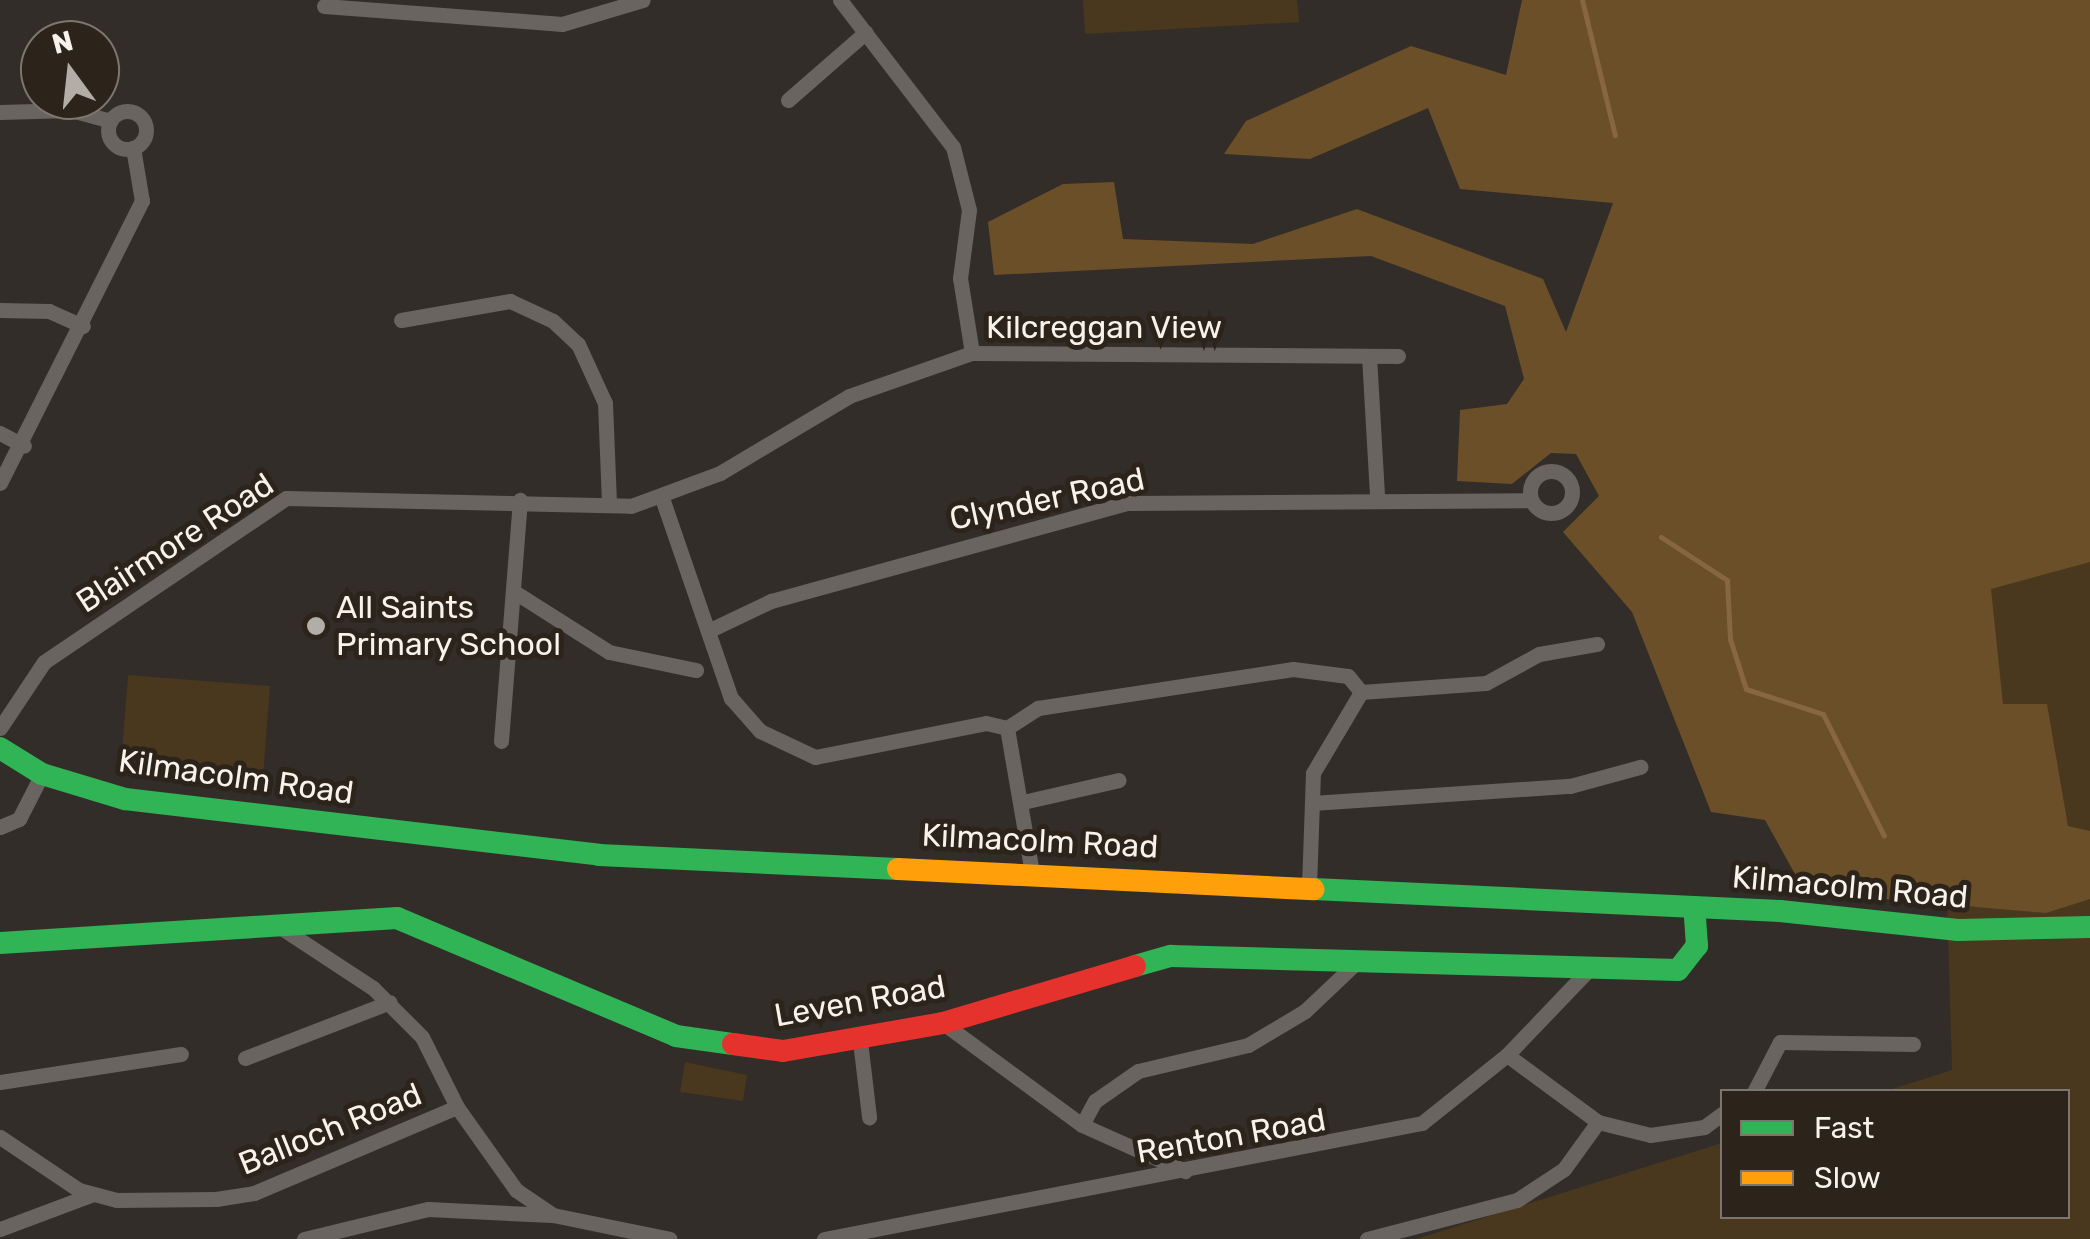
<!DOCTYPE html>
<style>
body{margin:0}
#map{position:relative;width:2090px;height:1239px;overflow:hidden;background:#322d28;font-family:Rubik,sans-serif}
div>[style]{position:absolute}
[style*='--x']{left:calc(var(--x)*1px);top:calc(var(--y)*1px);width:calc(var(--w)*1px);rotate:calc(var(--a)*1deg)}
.green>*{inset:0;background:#49371e}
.forest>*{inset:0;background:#6b4f28}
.stream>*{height:5px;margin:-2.5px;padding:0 2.5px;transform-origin:2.5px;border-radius:2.5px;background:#86673f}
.street>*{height:15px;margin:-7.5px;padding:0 7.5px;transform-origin:7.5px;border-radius:7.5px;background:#69645f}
.street>.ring{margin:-7.5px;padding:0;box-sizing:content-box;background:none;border:15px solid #69645f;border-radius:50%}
.fast>*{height:22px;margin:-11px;padding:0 11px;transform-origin:11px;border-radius:11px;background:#30b455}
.slow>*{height:22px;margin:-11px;padding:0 11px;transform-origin:11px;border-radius:11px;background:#ff9f0a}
.jam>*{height:22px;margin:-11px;padding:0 11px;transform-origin:11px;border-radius:11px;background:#e5322d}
.dots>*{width:28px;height:28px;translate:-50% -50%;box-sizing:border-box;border:5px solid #2c241b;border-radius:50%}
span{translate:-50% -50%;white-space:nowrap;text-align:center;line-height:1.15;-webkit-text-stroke:10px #2c241b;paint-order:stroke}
.street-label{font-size:32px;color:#f7f2eb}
.poi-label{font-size:32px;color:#f7f2eb}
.left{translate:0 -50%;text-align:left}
.legend{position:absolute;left:1720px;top:1089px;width:350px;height:130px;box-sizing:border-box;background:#2c241b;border:2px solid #7d766e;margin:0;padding:12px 18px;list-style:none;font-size:30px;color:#f7f2eb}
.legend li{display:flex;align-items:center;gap:20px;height:50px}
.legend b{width:50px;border:2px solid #7d766e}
.north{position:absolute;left:20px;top:20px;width:100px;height:100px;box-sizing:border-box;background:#2c241b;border:2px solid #7d766e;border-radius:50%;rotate:345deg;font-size:28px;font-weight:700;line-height:40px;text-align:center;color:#f7f2eb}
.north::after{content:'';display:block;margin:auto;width:35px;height:45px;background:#b2ada7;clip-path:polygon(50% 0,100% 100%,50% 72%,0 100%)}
</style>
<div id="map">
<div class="green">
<div style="clip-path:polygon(1083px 0,1297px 0,1299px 22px,1085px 34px)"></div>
<div style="clip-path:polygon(2090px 396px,2090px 1239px,1416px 1239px,1722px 1143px,1722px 1216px,2068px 1216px,2068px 1092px,1886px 1091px,1952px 1070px,1937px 568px)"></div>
<div style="clip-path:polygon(128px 675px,270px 686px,263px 777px,121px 766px)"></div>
<div style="clip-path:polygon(685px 1062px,747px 1075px,743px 1101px,680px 1092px)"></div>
</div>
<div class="forest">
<div style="clip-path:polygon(1522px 0,2090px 0,2090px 562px,1991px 589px,2003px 704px,2047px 704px,2068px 826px,2090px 831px,2090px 899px,2046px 913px,1805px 892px,1765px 820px,1711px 812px,1632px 612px,1563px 532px,1599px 496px,1576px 454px,1551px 453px,1512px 484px,1457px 481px,1460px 410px,1507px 404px,1524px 379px,1505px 306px,1371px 256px,994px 275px,988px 222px,1063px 184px,1114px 182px,1123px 239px,1253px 244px,1357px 209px,1543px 279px,1566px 332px,1613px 203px,1460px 189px,1428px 108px,1310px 159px,1224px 154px,1246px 121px,1411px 46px,1506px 75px)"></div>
</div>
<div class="stream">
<div style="--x:1582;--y:0;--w:139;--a:76.3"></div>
<div style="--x:1661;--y:537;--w:79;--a:33.1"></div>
<div style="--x:1727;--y:580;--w:59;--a:87.1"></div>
<div style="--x:1730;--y:639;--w:52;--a:72.3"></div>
<div style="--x:1746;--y:689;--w:81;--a:18"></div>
<div style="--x:1823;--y:714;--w:136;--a:63.4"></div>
</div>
<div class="street">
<div style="--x:840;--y:0;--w:185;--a:52.5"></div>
<div style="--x:953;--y:147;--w:65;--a:75.7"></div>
<div style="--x:969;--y:210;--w:69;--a:97.5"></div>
<div style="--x:960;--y:278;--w:76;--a:80.9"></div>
<div style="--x:324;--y:6;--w:239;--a:4.3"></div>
<div style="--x:562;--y:24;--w:84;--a:-16.5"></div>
<div style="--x:788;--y:100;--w:103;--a:-41.1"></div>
<div class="ring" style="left:108px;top:111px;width:23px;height:23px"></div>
<div style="--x:0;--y:112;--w:71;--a:-1.6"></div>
<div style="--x:71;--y:110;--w:41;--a:15.4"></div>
<div style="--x:0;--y:310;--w:49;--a:1.2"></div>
<div style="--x:49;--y:311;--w:37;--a:24"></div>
<div style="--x:401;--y:320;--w:111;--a:-9.9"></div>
<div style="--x:510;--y:301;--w:47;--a:24.9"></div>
<div style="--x:553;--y:321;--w:34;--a:43"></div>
<div style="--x:578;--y:344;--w:65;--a:65.4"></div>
<div style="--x:605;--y:403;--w:101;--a:87.7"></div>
<div style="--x:1369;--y:356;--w:140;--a:86.7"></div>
<div style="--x:0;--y:433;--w:27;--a:28"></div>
<div class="ring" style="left:1530px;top:471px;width:27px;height:27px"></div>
<div style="--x:0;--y:483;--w:316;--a:-63.3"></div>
<div style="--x:142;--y:201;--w:54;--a:-99.6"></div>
<div style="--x:662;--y:498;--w:212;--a:71"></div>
<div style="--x:731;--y:698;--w:44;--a:48.7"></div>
<div style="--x:760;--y:731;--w:61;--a:25.3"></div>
<div style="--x:815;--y:757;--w:174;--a:-11.2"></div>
<div style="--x:986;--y:723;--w:22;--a:13"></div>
<div style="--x:1007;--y:728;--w:37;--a:-33"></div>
<div style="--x:1038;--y:708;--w:258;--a:-8.7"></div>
<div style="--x:1293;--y:669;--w:55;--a:7.3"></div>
<div style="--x:1348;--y:676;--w:21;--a:51"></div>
<div style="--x:513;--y:591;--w:114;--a:32.4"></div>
<div style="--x:609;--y:652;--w:89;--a:11.7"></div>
<div style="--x:708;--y:631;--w:70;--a:-25.5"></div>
<div style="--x:771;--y:601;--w:370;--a:-15.4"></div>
<div style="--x:1128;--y:503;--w:403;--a:-0.4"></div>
<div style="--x:0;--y:728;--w:79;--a:-56.3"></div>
<div style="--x:44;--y:662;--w:292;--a:-34.1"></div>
<div style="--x:286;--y:498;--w:345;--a:1.3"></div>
<div style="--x:631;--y:506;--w:95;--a:-20.3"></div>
<div style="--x:720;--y:473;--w:150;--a:-30.8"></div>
<div style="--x:849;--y:396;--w:130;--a:-19.3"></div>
<div style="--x:972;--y:353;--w:426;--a:0.4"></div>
<div style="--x:1007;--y:728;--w:147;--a:80.2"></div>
<div style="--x:501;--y:741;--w:242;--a:-85.5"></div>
<div style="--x:1023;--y:802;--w:98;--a:-12.9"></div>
<div style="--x:1312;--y:803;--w:259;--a:-3.8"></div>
<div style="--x:1570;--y:786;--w:73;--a:-15.2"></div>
<div style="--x:0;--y:827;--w:21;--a:-23"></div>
<div style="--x:19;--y:819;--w:51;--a:-62.9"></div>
<div style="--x:1309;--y:887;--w:114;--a:-88"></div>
<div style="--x:1313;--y:773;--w:94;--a:-59.3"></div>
<div style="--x:1361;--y:692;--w:125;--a:-4.1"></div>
<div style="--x:1486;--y:683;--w:60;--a:-28.7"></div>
<div style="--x:1539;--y:654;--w:59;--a:-9.8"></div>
<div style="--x:277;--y:925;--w:115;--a:33.3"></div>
<div style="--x:373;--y:988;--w:69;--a:45"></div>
<div style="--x:422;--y:1037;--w:78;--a:63.4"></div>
<div style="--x:457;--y:1107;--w:102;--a:54.6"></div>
<div style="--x:516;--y:1190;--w:45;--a:34"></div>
<div style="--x:553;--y:1215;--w:119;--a:11.6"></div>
<div style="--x:943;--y:1023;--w:172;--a:36.3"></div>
<div style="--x:1082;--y:1125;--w:113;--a:24.1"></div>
<div style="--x:860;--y:1041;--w:77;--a:83.2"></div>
<div style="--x:1507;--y:1055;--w:113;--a:36.4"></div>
<div style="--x:1598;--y:1122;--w:54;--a:14"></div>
<div style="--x:1650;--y:1135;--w:55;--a:-8.4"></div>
<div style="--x:1704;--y:1127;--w:22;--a:-36"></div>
<div style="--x:245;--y:1058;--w:155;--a:-21.1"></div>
<div style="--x:0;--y:1082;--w:183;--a:-8.8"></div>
<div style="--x:1754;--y:1092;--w:56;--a:-62.5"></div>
<div style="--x:1780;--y:1042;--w:133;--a:0.9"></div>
<div style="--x:1082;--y:1125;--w:27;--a:-62"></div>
<div style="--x:1095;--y:1101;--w:52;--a:-34.9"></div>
<div style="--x:1138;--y:1071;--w:113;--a:-13.3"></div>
<div style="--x:1248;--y:1045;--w:66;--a:-30.8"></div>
<div style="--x:1305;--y:1011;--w:74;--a:-43.4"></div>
<div style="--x:0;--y:1137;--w:95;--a:33.9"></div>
<div style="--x:79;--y:1190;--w:38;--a:15"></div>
<div style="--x:116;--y:1200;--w:100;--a:-0.6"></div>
<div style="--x:216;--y:1199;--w:38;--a:-9"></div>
<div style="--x:254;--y:1193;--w:220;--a:-23"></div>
<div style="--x:0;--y:1229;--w:99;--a:-20.6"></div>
<div style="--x:304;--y:1239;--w:128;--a:-13.6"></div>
<div style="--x:428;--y:1209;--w:124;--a:2.8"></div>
<div style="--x:824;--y:1239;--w:609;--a:-10.98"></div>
<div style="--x:1422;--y:1123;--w:109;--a:-38.7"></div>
<div style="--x:1507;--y:1055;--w:120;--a:-46.3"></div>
<div style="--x:1367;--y:1239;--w:155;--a:-14.6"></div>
<div style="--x:1517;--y:1200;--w:56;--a:-33.4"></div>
<div style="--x:1564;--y:1169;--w:58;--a:-54.1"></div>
</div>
<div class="fast">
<div style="--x:0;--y:748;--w:49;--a:31.8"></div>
<div style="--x:42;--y:774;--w:87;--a:16.8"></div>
<div style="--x:125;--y:799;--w:477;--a:6.7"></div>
<div style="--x:599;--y:855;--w:299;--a:2.7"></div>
<div style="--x:1314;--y:889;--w:467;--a:2.7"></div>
<div style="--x:1780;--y:911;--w:179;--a:6.1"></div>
<div style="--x:1958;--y:930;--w:132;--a:-1.3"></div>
<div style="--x:0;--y:943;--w:398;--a:-3.6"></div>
<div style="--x:397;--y:918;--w:303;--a:22.9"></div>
<div style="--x:676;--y:1036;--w:58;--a:8"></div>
<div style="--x:1135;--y:966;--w:37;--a:-16"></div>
<div style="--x:1171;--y:956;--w:507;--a:1.58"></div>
<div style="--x:1678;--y:970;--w:31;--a:-52"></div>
<div style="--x:1697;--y:946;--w:39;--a:-94"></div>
</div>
<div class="slow">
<div style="--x:898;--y:869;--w:416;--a:2.8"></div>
</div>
<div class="jam">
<div style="--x:733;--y:1044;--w:50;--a:8"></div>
<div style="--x:783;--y:1051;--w:162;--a:-9.9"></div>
<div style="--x:943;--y:1023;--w:200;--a:-16.5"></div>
</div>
<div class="dots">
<div style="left:316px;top:626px;background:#b2ada7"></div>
</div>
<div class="street-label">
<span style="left:1104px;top:327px">Kilcreggan View</span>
<span style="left:1047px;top:499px;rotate:-12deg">Clynder Road</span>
<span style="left:175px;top:543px;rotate:-33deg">Blairmore Road</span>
<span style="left:236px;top:777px;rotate:8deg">Kilmacolm Road</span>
<span style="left:1040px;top:841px;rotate:3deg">Kilmacolm Road</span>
<span style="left:1850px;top:887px;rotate:5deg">Kilmacolm Road</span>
<span style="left:860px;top:1001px;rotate:-10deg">Leven Road</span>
<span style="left:330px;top:1129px;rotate:-22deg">Balloch Road</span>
<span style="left:1231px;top:1136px;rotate:-10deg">Renton Road</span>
</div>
<div class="poi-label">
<span class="left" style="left:336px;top:626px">All Saints<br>Primary School</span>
</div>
<ul class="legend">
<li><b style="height:12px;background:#30b455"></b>Fast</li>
<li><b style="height:12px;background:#ff9f0a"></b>Slow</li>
</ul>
<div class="north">N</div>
</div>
